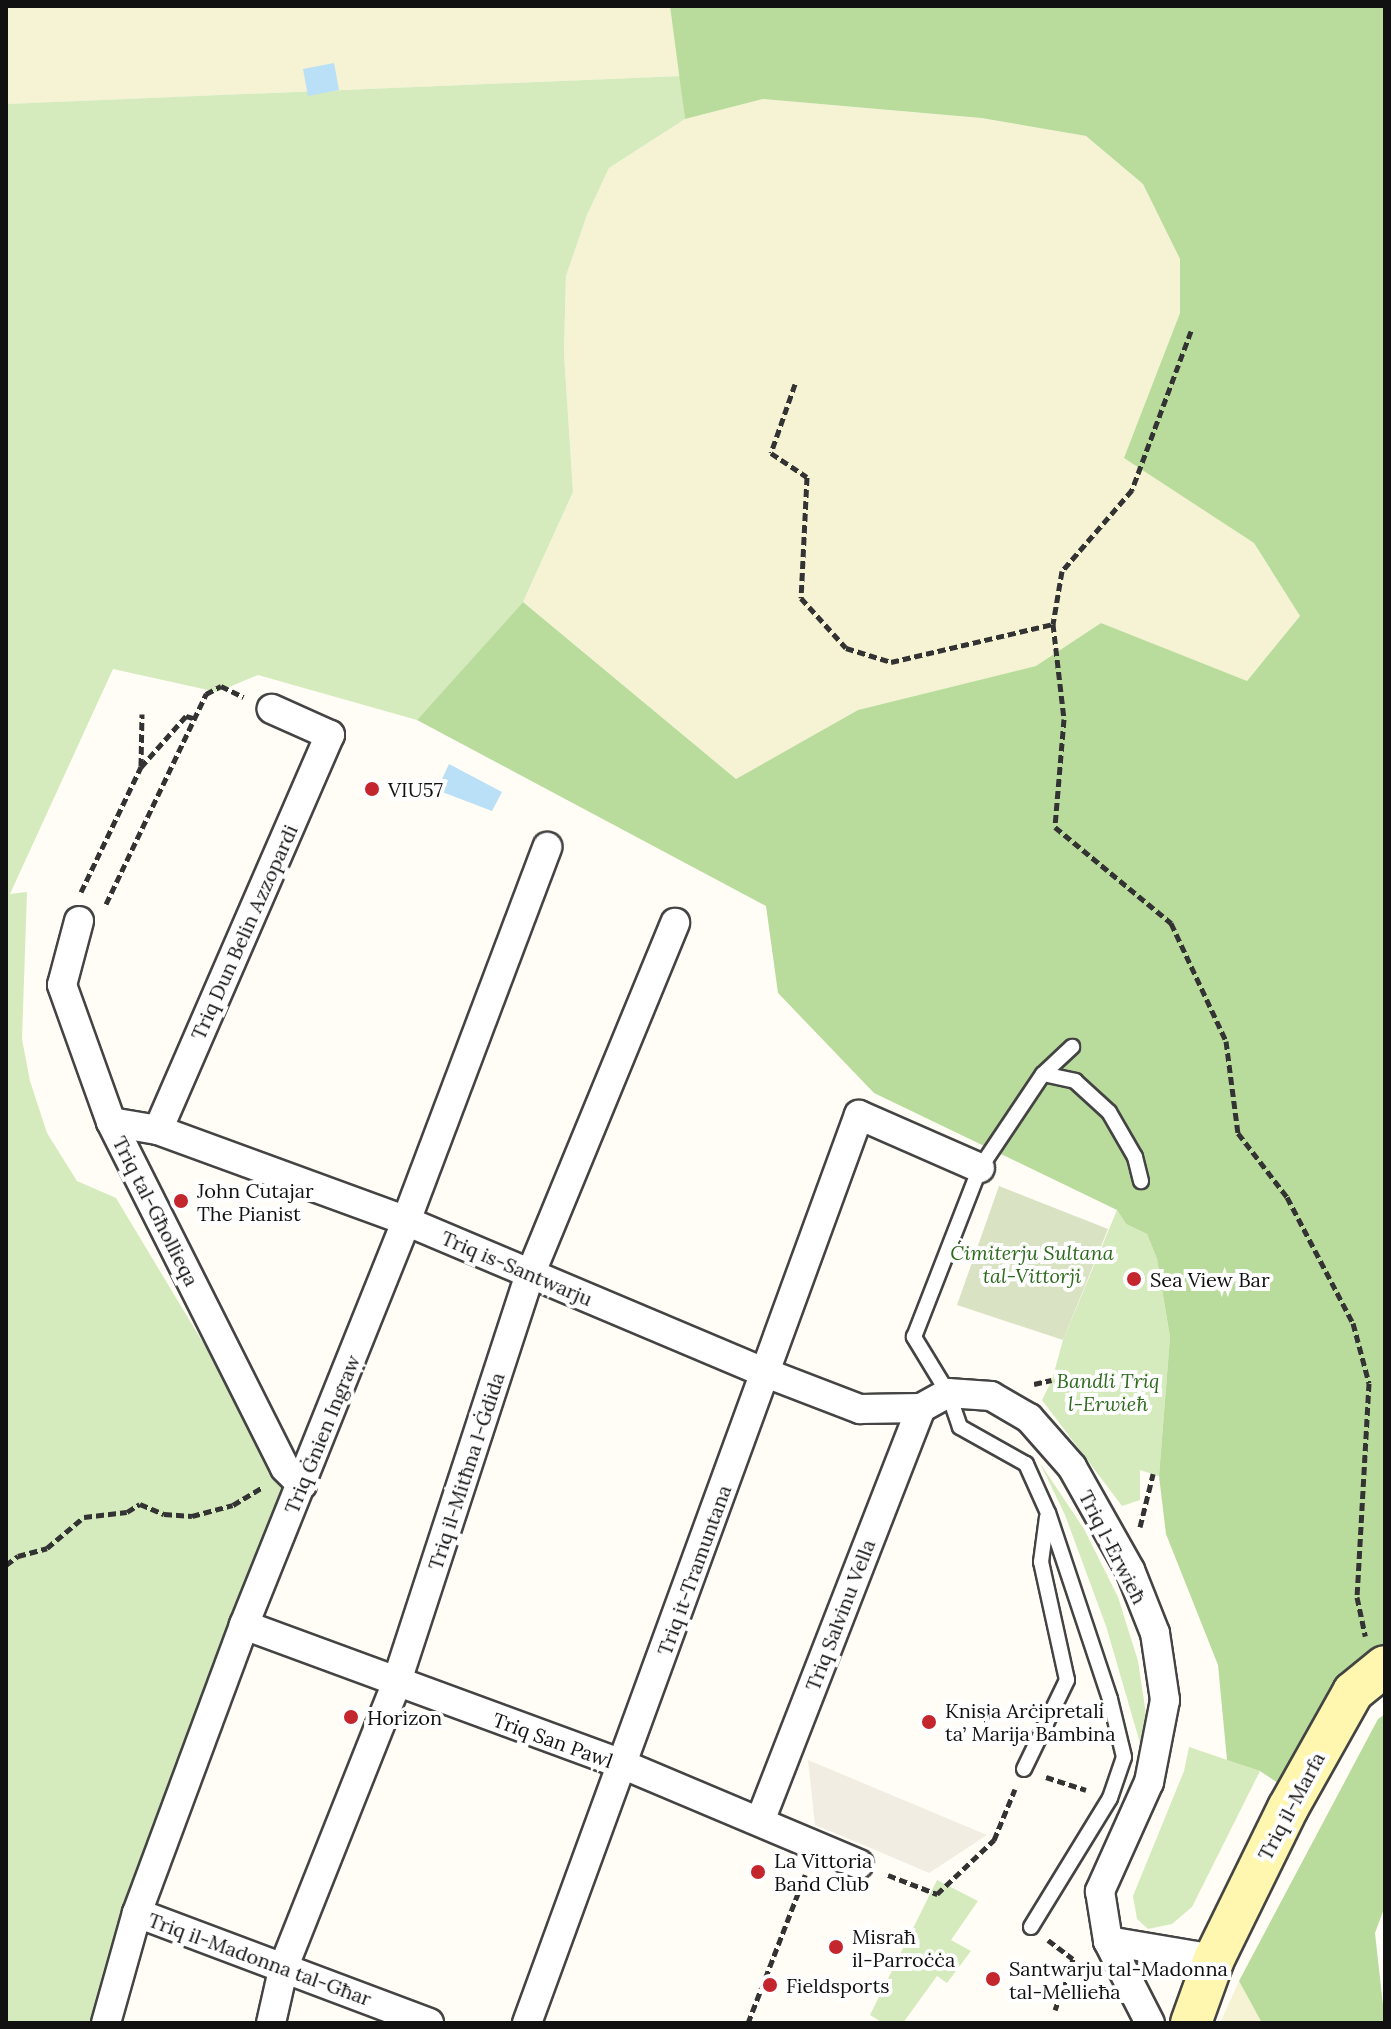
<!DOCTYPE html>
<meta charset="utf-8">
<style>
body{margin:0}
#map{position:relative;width:1391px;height:2029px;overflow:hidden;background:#fffdf5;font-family:Lora,serif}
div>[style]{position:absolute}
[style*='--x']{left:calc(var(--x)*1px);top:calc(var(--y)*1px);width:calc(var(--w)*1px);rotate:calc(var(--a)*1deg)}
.farmland>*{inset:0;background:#f6f3d4}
.green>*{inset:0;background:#d5ebbd}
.forest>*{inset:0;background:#b9dc9c}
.cemetery>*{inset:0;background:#d9e3c4}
.plaza>*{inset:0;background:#f1ede2}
.water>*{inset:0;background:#b9e0f7}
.path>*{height:5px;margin-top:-2.5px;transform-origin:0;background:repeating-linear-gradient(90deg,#333 0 8px,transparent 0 12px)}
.roads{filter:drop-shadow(2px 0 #444) drop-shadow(-2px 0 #444) drop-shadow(0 2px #444) drop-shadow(0 -2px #444)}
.service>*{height:14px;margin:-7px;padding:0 7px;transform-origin:7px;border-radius:7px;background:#fff}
.minor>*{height:28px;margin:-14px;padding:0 14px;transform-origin:14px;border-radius:14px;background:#fff}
.secondary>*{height:40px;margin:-20px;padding:0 20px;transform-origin:20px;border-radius:20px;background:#fff6b0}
.dots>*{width:22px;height:22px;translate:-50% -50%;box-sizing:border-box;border:4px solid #fff;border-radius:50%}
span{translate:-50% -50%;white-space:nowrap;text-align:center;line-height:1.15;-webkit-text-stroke:8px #fff;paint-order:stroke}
.poi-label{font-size:20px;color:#111}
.left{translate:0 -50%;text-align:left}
.street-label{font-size:20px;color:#111}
.park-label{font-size:20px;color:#2f6b1f;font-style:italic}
.frame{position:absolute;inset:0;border:8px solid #111;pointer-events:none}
</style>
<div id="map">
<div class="farmland">
<div style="clip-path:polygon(6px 6px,670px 6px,680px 76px,6px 104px)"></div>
<div style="clip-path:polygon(763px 99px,980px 118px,1086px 136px,1143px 184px,1181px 259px,1180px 313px,1125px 457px,1254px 543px,1300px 616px,1246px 682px,1101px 623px,1037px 666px,858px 710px,736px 779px,523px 602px,573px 492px,564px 353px,566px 276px,587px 215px,609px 168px,685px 119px)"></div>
<div style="clip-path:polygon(1239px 1981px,1262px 2022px,1262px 2023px,1220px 2023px)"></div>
</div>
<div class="green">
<div style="clip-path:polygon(680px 76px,685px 119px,609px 168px,587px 215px,566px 276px,564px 353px,573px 492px,523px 602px,417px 720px,258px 675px,217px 692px,113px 669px,10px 894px,27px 892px,22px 1039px,30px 1081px,47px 1133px,77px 1181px,116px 1198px,288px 1484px,99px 2023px,6px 2023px,6px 104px)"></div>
<div style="clip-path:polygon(1117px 1210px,1126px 1224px,1147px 1234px,1157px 1259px,1170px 1337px,1159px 1476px,1140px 1470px,1140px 1500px,1122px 1506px,1042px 1400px,1052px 1380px,1063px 1340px)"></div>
<div style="clip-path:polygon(1040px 1463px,1084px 1529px,1118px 1597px,1138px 1661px,1146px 1714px,1140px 1743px,1106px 1626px,1065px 1515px)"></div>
<div style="clip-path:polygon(1189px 1747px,1260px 1771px,1192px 1907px,1172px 1924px,1148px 1929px,1137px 1919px,1133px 1896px,1184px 1771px)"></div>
<div style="clip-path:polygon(937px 1880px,978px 1901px,951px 1940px,971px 1951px,947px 1983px,937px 1976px,903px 2023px,883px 2023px,870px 2015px)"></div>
</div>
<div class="forest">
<div style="clip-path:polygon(670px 6px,1385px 6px,1385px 1651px,1281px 1785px,1260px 1771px,1227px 1760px,1218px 1665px,1166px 1534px,1159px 1476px,1170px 1337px,1157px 1259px,1147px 1234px,1126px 1224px,1117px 1210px,874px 1093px,778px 993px,766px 906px,417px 720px,523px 602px,736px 779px,858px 710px,1036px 666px,1101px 623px,1247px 681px,1300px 616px,1254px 543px,1124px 458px,1180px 313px,1180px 259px,1143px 184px,1086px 136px,981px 118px,763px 99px,685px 119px)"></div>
<div style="clip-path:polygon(1385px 1714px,1385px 1906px,1375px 1933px,1385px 2023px,1262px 2023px,1239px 1981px,1378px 1719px)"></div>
</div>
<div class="cemetery">
<div style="clip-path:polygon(999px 1186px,1108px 1229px,1063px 1340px,957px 1305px)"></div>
</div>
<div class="plaza">
<div style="clip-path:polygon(808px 1760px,987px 1835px,929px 1873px,866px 1846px,815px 1825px)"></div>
</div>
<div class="water">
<div style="clip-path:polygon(334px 63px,339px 90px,308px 96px,303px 69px)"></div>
<div style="clip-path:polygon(449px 764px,502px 792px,492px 811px,437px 790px)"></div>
</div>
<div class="path">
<div style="--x:1191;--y:331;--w:170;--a:110.4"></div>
<div style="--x:1132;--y:490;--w:107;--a:130.8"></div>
<div style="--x:1062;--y:571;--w:54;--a:99.6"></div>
<div style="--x:1053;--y:624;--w:96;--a:83.4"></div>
<div style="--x:1064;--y:719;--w:108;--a:94.8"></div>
<div style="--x:1055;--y:827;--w:151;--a:39.6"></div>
<div style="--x:1171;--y:923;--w:130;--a:65"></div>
<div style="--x:1226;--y:1041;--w:93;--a:82.6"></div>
<div style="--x:1238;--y:1133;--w:81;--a:52.6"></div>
<div style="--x:1287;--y:1197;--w:142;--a:62.4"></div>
<div style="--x:1353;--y:1323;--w:62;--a:75.1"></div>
<div style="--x:1369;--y:1383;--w:214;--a:93.2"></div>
<div style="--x:1357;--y:1597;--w:40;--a:78"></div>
<div style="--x:795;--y:384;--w:73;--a:109.2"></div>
<div style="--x:771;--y:453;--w:43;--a:33.7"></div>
<div style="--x:807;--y:477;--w:121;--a:92.8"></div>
<div style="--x:801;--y:598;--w:67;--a:48"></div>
<div style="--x:846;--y:648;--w:47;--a:17.3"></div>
<div style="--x:891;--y:662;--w:166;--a:-13.2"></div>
<div style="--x:141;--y:766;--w:52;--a:-88.9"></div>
<div style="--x:81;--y:892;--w:139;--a:-64.4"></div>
<div style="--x:141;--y:767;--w:68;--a:-48.6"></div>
<div style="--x:186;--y:716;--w:7;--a:16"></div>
<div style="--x:106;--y:904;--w:233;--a:-64.5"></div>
<div style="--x:206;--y:694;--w:17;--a:-28"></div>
<div style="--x:221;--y:686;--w:25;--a:26"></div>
<div style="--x:1034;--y:1384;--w:18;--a:-13"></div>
<div style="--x:1140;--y:1527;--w:55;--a:-76.2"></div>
<div style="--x:6;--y:1565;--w:15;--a:-37"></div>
<div style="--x:18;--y:1556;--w:30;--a:-15"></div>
<div style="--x:47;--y:1548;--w:48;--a:-40"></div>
<div style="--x:84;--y:1517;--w:43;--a:-6.6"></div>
<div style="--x:127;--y:1512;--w:15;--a:-32"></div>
<div style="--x:140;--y:1504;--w:26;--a:23"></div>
<div style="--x:164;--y:1514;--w:28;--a:4"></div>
<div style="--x:192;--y:1516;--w:42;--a:-15"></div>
<div style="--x:233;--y:1505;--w:35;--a:-31"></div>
<div style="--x:1046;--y:1777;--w:42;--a:18"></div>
<div style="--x:888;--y:1875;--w:53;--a:21.2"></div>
<div style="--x:937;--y:1894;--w:79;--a:-43.5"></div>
<div style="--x:994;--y:1840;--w:55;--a:-67.6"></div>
<div style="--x:1048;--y:1940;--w:31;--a:37"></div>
<div style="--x:1073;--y:1959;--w:54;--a:109.4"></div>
<div style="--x:748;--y:2023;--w:159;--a:-68.9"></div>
</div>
<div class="roads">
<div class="service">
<div style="--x:1043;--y:1074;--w:33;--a:12"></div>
<div style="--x:1075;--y:1081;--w:46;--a:42.4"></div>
<div style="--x:1109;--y:1112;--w:52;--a:60"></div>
<div style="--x:1135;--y:1157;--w:25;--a:76"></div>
<div style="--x:1024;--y:1769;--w:99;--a:-64.2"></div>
<div style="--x:1067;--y:1680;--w:121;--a:-102.4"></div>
<div style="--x:1041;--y:1562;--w:45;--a:-82.4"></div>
<div style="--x:1031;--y:1927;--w:151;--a:-58.5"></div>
<div style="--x:1110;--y:1798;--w:43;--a:-71.1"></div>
<div style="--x:1124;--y:1757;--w:60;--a:-103.6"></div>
<div style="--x:1110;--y:1699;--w:196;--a:-108.4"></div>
<div style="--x:1048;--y:1513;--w:54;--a:-114.2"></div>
<div style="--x:1026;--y:1464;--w:76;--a:-150.7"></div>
<div style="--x:960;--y:1427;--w:36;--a:-109"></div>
<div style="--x:948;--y:1393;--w:66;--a:-121.3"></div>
<div style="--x:914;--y:1337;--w:181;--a:-68.7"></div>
<div style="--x:980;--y:1168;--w:113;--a:-56.2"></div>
<div style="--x:1043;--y:1074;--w:40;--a:-43"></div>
</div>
<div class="minor">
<div style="--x:79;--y:921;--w:66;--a:104.9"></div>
<div style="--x:62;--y:985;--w:145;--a:70.3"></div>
<div style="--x:111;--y:1122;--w:387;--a:63.3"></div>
<div style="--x:285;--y:1468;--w:24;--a:45"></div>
<div style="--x:111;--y:1122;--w:48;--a:9.7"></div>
<div style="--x:158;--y:1130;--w:264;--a:20.1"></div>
<div style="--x:406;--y:1221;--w:391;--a:22.9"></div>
<div style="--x:766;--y:1373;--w:101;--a:21"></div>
<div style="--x:860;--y:1409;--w:61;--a:-0.9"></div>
<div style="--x:921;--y:1408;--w:31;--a:-29"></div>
<div style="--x:948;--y:1393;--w:43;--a:4"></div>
<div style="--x:991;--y:1396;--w:44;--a:30.1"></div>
<div style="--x:1029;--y:1418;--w:65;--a:48.7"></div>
<div style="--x:1072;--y:1467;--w:118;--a:60.6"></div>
<div style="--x:1130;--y:1570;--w:68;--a:68.4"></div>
<div style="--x:1155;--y:1633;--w:68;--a:81.5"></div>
<div style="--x:1165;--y:1700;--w:84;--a:101"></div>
<div style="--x:1149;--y:1782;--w:120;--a:114.2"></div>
<div style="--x:1100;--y:1891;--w:51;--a:80.9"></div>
<div style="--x:1108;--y:1941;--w:92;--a:62.9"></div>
<div style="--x:158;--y:1130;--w:431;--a:-66.5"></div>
<div style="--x:330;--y:735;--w:64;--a:-155.9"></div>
<div style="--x:244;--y:1625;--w:403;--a:20.2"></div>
<div style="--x:622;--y:1764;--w:257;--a:22.9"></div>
<div style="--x:760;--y:1821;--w:443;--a:-68.7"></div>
<div style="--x:137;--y:1913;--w:312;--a:20.6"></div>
<div style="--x:1108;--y:1941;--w:108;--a:9.6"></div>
<div style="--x:106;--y:2023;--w:114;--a:-74.3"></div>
<div style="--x:137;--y:1913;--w:307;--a:-69.6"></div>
<div style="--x:244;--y:1625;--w:435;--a:-68.1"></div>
<div style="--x:406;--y:1221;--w:400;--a:-69.3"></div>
<div style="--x:271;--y:2023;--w:58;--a:-77.2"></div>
<div style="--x:284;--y:1966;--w:303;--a:-68.3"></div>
<div style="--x:396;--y:1684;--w:430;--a:-71.9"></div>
<div style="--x:530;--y:1275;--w:381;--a:-67.6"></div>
<div style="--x:527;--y:2023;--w:967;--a:-69.92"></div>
<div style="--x:859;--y:1115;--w:132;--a:23.7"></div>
</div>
<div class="secondary">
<div style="--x:1191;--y:2023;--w:68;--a:-70.2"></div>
<div style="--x:1214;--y:1959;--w:168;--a:-63.9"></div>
<div style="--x:1288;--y:1808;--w:133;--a:-60.7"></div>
<div style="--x:1353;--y:1692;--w:41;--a:-39.1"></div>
</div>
</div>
<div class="dots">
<div style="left:372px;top:789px;background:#c4262e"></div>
<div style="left:181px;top:1201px;background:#c4262e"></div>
<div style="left:1134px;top:1279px;background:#c4262e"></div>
<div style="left:351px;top:1717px;background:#c4262e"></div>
<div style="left:929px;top:1722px;background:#c4262e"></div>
<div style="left:758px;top:1872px;background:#c4262e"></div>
<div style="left:836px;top:1947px;background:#c4262e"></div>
<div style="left:993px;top:1979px;background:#c4262e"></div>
<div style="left:770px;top:1985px;background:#c4262e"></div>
</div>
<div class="poi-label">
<span class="left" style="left:388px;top:789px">VIU57</span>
<span class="left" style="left:197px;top:1202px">John Cutajar<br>The Pianist</span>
<span class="left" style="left:1150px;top:1279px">Sea View Bar</span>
<span class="left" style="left:945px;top:1722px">Knisja Arċipretali<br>ta’ Marija Bambina</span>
<span class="left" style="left:367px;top:1717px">Horizon</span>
<span class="left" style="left:774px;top:1872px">La Vittoria<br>Band Club</span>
<span class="left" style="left:852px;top:1948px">Misraħ<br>il-Parroċċa</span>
<span class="left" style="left:1009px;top:1980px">Santwarju tal-Madonna<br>tal-Mellieħa</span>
<span class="left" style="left:786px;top:1985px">Fieldsports</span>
</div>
<div class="street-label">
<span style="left:244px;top:932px;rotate:-66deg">Triq Dun Belin Azzopardi</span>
<span style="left:156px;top:1211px;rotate:63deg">Triq tal-Għollieqa</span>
<span style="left:517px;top:1268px;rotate:23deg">Triq is-Santwarju</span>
<span style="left:322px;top:1434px;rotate:-68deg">Triq Ġnien Ingraw</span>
<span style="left:466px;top:1471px;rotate:-72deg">Triq il-Mitħna l-Ġdida</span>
<span style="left:1113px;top:1547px;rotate:63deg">Triq l-Erwieħ</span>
<span style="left:694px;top:1570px;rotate:-70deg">Triq it-Tramuntana</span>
<span style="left:840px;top:1615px;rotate:-69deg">Triq Salvinu Vella</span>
<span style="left:553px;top:1740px;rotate:20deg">Triq San Pawl</span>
<span style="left:1291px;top:1806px;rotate:-62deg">Triq il-Marfa</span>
<span style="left:260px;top:1959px;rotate:20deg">Triq il-Madonna tal-Għar</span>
</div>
<div class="park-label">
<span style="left:1032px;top:1264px">Ċimiterju Sultana<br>tal-Vittorji</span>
<span style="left:1108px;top:1392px">Bandli Triq<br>l-Erwieħ</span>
</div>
<div class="frame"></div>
</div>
